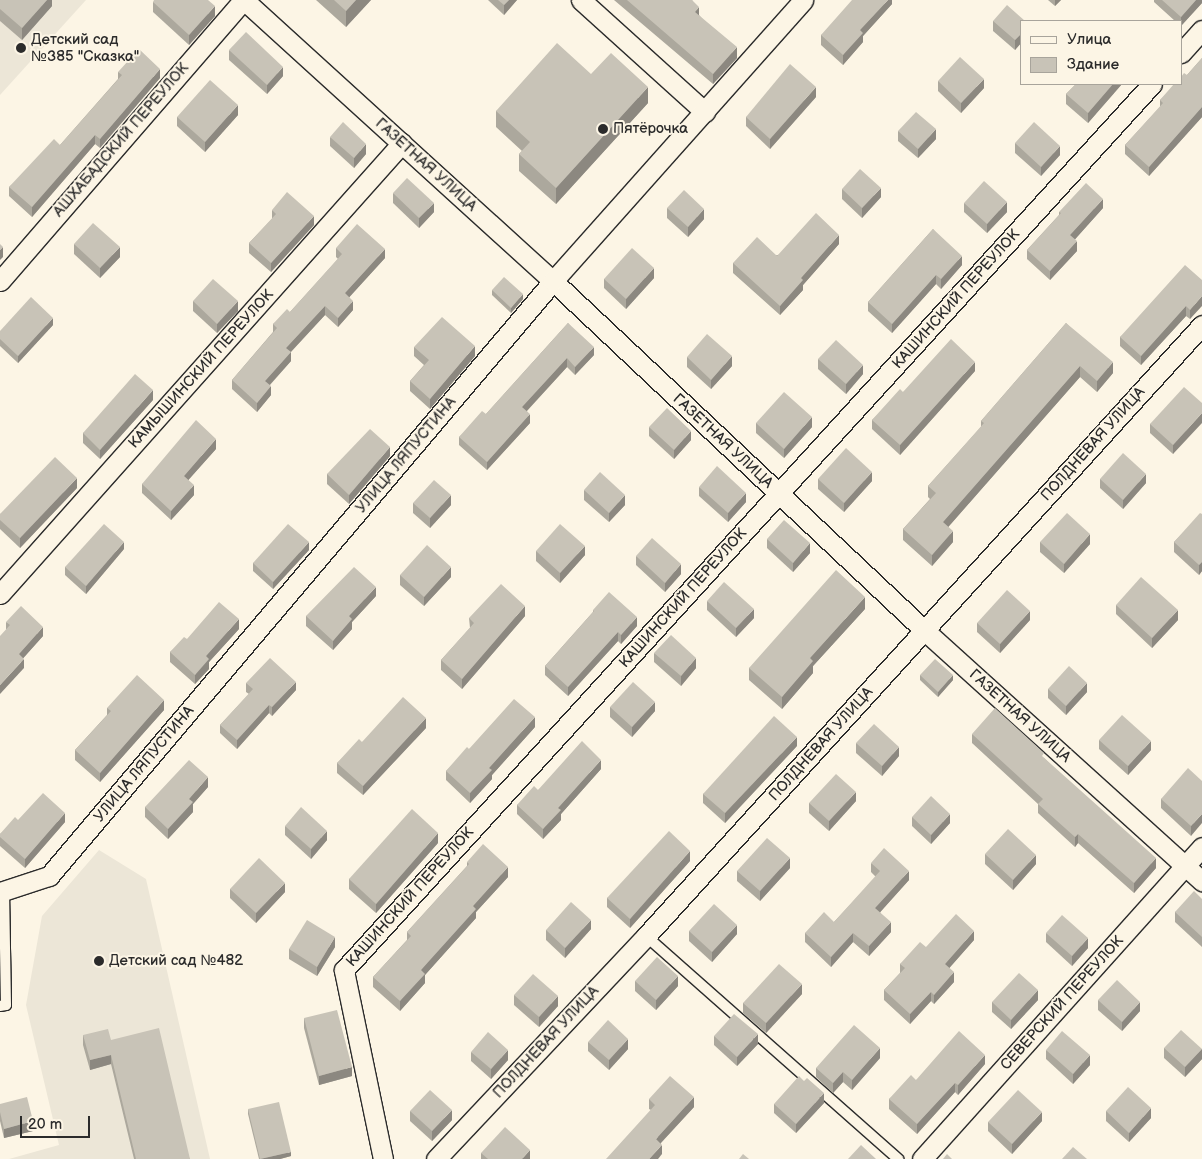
<!DOCTYPE html>
<meta charset="utf-8">
<style>
body{margin:0}
#map{position:relative;width:1202px;height:1159px;overflow:hidden;background:#fcf5e5;font-family:"Balsamiq Sans",sans-serif}
div>[style]{position:absolute}
[style*='--x']{left:calc(var(--x)*1px);top:calc(var(--y)*1px);width:calc(var(--w)*1px);rotate:calc(var(--a)*1deg)}
.built>*{inset:0;background:#ece6d7}
.roads{filter:drop-shadow(1px 0 #2b2b2b) drop-shadow(-1px 0 #2b2b2b) drop-shadow(0 1px #2b2b2b) drop-shadow(0 -1px #2b2b2b)}
.lane>*{height:10px;margin:-5px;padding:0 5px;transform-origin:5px;border-radius:5px;background:#fcf5e5}
.street>*{height:19px;margin:-9.5px;padding:0 9.5px;transform-origin:9.5px;border-radius:9.5px;background:#fcf5e5}
.wall>*{inset:0;background:#aca89d}
.shaded-wall>*{inset:0;background:#8c8880}
.building>*{inset:0;background:#c8c3b7}
.dots>*{width:14px;height:14px;translate:-50% -50%;box-sizing:border-box;border:2px solid #fcf5e5;border-radius:50%}
span{translate:-50% -50%;white-space:nowrap;text-align:center;line-height:1.15;-webkit-text-stroke:4px #fcf5e5;paint-order:stroke}
.poi-label{font-size:15px;color:#2b2b2b}
.left{translate:0 -50%;text-align:left}
.street-label{font-size:15px;color:#2b2b2b}
.legend{position:absolute;left:1020px;top:20px;width:162px;height:65px;box-sizing:border-box;background:#fcf5e5;border:1px solid #a8a49b;margin:0;padding:6px 9px;list-style:none;font-size:15px;color:#2b2b2b}
.legend li{display:flex;align-items:center;gap:10px;height:25px}
.legend b{width:25px;border:1px solid #a8a49b}
.scale{position:absolute;left:20px;top:1116px;width:70px;height:22px;box-sizing:border-box;border:2px solid #2b2b2b;border-top:0;padding-left:6px;font-size:15px;line-height:18px;white-space:nowrap;color:#2b2b2b;-webkit-text-stroke:4px #fcf5e5;paint-order:stroke}
</style>
<div id="map">
<div class="built">
<div style="clip-path:polygon(0 0,86px 0,0 95px)"></div>
<div style="clip-path:polygon(99px 850px,146px 879px,210px 1159px,9px 1159px,59px 1145px,26px 1005px,42px 916px)"></div>
</div>
<div class="roads">
<div class="lane">
<div style="--x:646;--y:936;--w:337;--a:41.5"></div>
<div style="--x:0;--y:1006;--w:6;--a:-9"></div>
<div style="--x:6;--y:1005;--w:114;--a:-91"></div>
</div>
<div class="street">
<div style="--x:244;--y:0;--w:418;--a:42.3"></div>
<div style="--x:553;--y:281;--w:509;--a:43.25"></div>
<div style="--x:924;--y:630;--w:375;--a:42.1"></div>
<div style="--x:581;--y:0;--w:167;--a:42.1"></div>
<div style="--x:1181;--y:53;--w:31;--a:-48"></div>
<div style="--x:0;--y:281;--w:371;--a:-49.1"></div>
<div style="--x:0;--y:594;--w:604;--a:-48.29"></div>
<div style="--x:0;--y:892;--w:52;--a:-18.1"></div>
<div style="--x:49;--y:876;--w:780;--a:-49.73"></div>
<div style="--x:553;--y:281;--w:376;--a:-48.3"></div>
<div style="--x:383;--y:1159;--w:193;--a:-101.7"></div>
<div style="--x:344;--y:970;--w:1199;--a:-47.64"></div>
<div style="--x:436;--y:1159;--w:306;--a:-46.7"></div>
<div style="--x:646;--y:936;--w:826;--a:-47.7"></div>
<div style="--x:922;--y:1159;--w:419;--a:-48.1"></div>
</div>
</div>
<div class="wall">
<div style="clip-path:polygon(0 0,52px 0,52px 6px,22px 40px,0 21px)"></div>
<div style="clip-path:polygon(316px 0,371px 0,346px 27px)"></div>
<div style="clip-path:polygon(488px 0,517px 0,504px 15px)"></div>
<div style="clip-path:polygon(614px 0,692px 0,699px 15px,737px 58px,713px 84px)"></div>
<div style="clip-path:polygon(892px 0,892px 4px,863px 36px,863px 42px,843px 65px,821px 45px,821px 35px)"></div>
<div style="clip-path:polygon(1048px 0,1061px 0,1055px 6px)"></div>
<div style="clip-path:polygon(1154px 0,1202px 0,1202px 3px,1181px 26px,1181px 21px,1175px 21px,1154px 2px)"></div>
<div style="clip-path:polygon(153px 2px,215px 16px,189px 45px,153px 12px)"></div>
<div style="clip-path:polygon(993px 21px,1021px 21px,1021px 43px,1015px 50px,993px 31px)"></div>
<div style="clip-path:polygon(229px 50px,283px 76px,267px 94px,229px 60px)"></div>
<div style="clip-path:polygon(1202px 58px,1202px 117px,1149px 176px,1125px 154px,1125px 145px,1160px 107px,1160px 100px,1187px 75px)"></div>
<div style="clip-path:polygon(118px 72px,160px 78px,100px 148px,95px 144px,32px 217px,9px 196px,9px 187px,60px 145px,118px 79px)"></div>
<div style="clip-path:polygon(591px 74px,648px 103px,556px 204px,519px 171px,519px 154px,522px 151px,496px 127px,496px 111px)"></div>
<div style="clip-path:polygon(938px 81px,984px 88px,961px 113px,938px 91px)"></div>
<div style="clip-path:polygon(1076px 84px,1122px 84px,1088px 123px,1066px 104px,1066px 94px)"></div>
<div style="clip-path:polygon(816px 97px,770px 149px,746px 126px,746px 117px)"></div>
<div style="clip-path:polygon(238px 115px,205px 152px,177px 126px,177px 117px)"></div>
<div style="clip-path:polygon(898px 131px,936px 139px,918px 158px,898px 141px)"></div>
<div style="clip-path:polygon(330px 137px,366px 154px,354px 168px,330px 146px)"></div>
<div style="clip-path:polygon(1015px 143px,1060px 155px,1041px 176px,1015px 153px)"></div>
<div style="clip-path:polygon(842px 189px,881px 197px,862px 218px,842px 199px)"></div>
<div style="clip-path:polygon(393px 193px,434px 212px,419px 228px,393px 203px)"></div>
<div style="clip-path:polygon(964px 203px,1007px 212px,987px 233px,964px 212px)"></div>
<div style="clip-path:polygon(667px 208px,704px 219px,688px 237px,667px 218px)"></div>
<div style="clip-path:polygon(1103px 208px,1075px 239px,1077px 251px,1050px 280px,1027px 259px,1027px 250px,1059px 215px,1059px 212px)"></div>
<div style="clip-path:polygon(272px 210px,314px 225px,271px 272px,249px 253px,249px 243px,272px 219px)"></div>
<div style="clip-path:polygon(933px 229px,962px 265px,941px 289px,936px 284px,892px 333px,868px 311px,868px 302px)"></div>
<div style="clip-path:polygon(74px 244px,120px 257px,100px 278px,74px 254px)"></div>
<div style="clip-path:polygon(839px 244px,803px 285px,803px 290px,780px 315px,733px 273px,733px 263px)"></div>
<div style="clip-path:polygon(336px 248px,385px 258px,349px 297px,353px 310px,338px 327px,325px 315px,291px 352px,291px 361px,270px 385px,271px 395px,257px 412px,232px 389px,232px 380px,273px 332px,273px 324px,290px 312px,338px 259px,336px 257px)"></div>
<div style="clip-path:polygon(654px 278px,626px 309px,604px 288px,604px 279px)"></div>
<div style="clip-path:polygon(1202px 280px,1190px 319px,1186px 316px,1141px 365px,1120px 346px,1120px 337px)"></div>
<div style="clip-path:polygon(492px 290px,523px 299px,511px 313px,492px 295px)"></div>
<div style="clip-path:polygon(193px 301px,238px 311px,217px 333px,193px 311px)"></div>
<div style="clip-path:polygon(568px 323px,594px 355px,575px 375px,567px 367px,527px 411px,530px 423px,487px 470px,459px 445px,459px 437px,486px 414px)"></div>
<div style="clip-path:polygon(1066px 323px,1113px 373px,1097px 392px,1080px 377px,948px 527px,953px 542px,932px 566px,903px 540px,903px 529px,930px 499px,928px 497px,928px 486px,981px 427px,981px 421px)"></div>
<div style="clip-path:polygon(53px 325px,18px 363px,0 346px,0 331px)"></div>
<div style="clip-path:polygon(414px 347px,475px 356px,430px 409px,410px 391px,410px 381px,424px 365px,414px 356px)"></div>
<div style="clip-path:polygon(687px 357px,732px 366px,711px 389px,687px 367px)"></div>
<div style="clip-path:polygon(818px 359px,863px 374px,846px 394px,818px 369px)"></div>
<div style="clip-path:polygon(975px 371px,900px 455px,872px 429px,872px 420px,903px 392px)"></div>
<div style="clip-path:polygon(153px 400px,100px 459px,83px 443px,83px 433px)"></div>
<div style="clip-path:polygon(1202px 403px,1173px 454px,1150px 433px,1150px 424px)"></div>
<div style="clip-path:polygon(756px 423px,812px 427px,784px 458px,756px 433px)"></div>
<div style="clip-path:polygon(649px 427px,691px 440px,674px 459px,649px 436px)"></div>
<div style="clip-path:polygon(216px 449px,188px 480px,194px 495px,171px 520px,142px 493px,142px 484px)"></div>
<div style="clip-path:polygon(390px 456px,349px 504px,327px 484px,327px 474px)"></div>
<div style="clip-path:polygon(818px 479px,872px 481px,844px 512px,818px 489px)"></div>
<div style="clip-path:polygon(1100px 479px,1146px 483px,1123px 509px,1100px 488px)"></div>
<div style="clip-path:polygon(699px 487px,746px 502px,728px 522px,699px 496px)"></div>
<div style="clip-path:polygon(77px 488px,20px 548px,0 529px,0 514px)"></div>
<div style="clip-path:polygon(584px 490px,625px 505px,609px 522px,584px 500px)"></div>
<div style="clip-path:polygon(413px 503px,451px 505px,430px 528px,413px 513px)"></div>
<div style="clip-path:polygon(1202px 514px,1202px 571px,1199px 575px,1174px 552px,1174px 542px)"></div>
<div style="clip-path:polygon(767px 539px,810px 553px,793px 572px,767px 548px)"></div>
<div style="clip-path:polygon(1040px 542px,1090px 544px,1064px 573px,1040px 552px)"></div>
<div style="clip-path:polygon(124px 549px,86px 594px,65px 575px,65px 567px)"></div>
<div style="clip-path:polygon(309px 550px,273px 589px,253px 571px,253px 563px)"></div>
<div style="clip-path:polygon(536px 551px,585px 555px,560px 583px,536px 561px)"></div>
<div style="clip-path:polygon(636px 556px,681px 574px,665px 592px,636px 565px)"></div>
<div style="clip-path:polygon(400px 575px,451px 577px,424px 606px,400px 585px)"></div>
<div style="clip-path:polygon(376px 596px,352px 622px,352px 629px,333px 650px,306px 626px,306px 616px)"></div>
<div style="clip-path:polygon(707px 601px,754px 618px,736px 637px,707px 610px)"></div>
<div style="clip-path:polygon(1116px 605px,1178px 620px,1152px 648px,1116px 614px)"></div>
<div style="clip-path:polygon(865px 609px,813px 666px,813px 673px,782px 709px,749px 680px,749px 668px)"></div>
<div style="clip-path:polygon(593px 610px,637px 626px,621px 644px,618px 641px,568px 696px,545px 675px,545px 666px,593px 612px)"></div>
<div style="clip-path:polygon(525px 616px,462px 689px,441px 670px,441px 660px,470px 628px,469px 618px)"></div>
<div style="clip-path:polygon(1030px 620px,1000px 653px,977px 632px,977px 623px)"></div>
<div style="clip-path:polygon(6px 622px,43px 636px,23px 658px,24px 668px,6px 629px)"></div>
<div style="clip-path:polygon(239px 629px,209px 662px,209px 669px,195px 684px,170px 662px,170px 652px,187px 639px)"></div>
<div style="clip-path:polygon(654px 653px,696px 668px,681px 686px,654px 662px)"></div>
<div style="clip-path:polygon(920px 675px,953px 680px,938px 697px,920px 680px)"></div>
<div style="clip-path:polygon(246px 683px,296px 690px,272px 716px,269px 713px,237px 749px,220px 733px,220px 725px,249px 694px,246px 692px)"></div>
<div style="clip-path:polygon(1048px 689px,1087px 692px,1066px 715px,1048px 698px)"></div>
<div style="clip-path:polygon(610px 707px,655px 711px,632px 737px,610px 717px)"></div>
<div style="clip-path:polygon(107px 708px,164px 710px,100px 782px,75px 760px,75px 750px,107px 715px)"></div>
<div style="clip-path:polygon(535px 727px,492px 775px,492px 779px,470px 803px,446px 780px,446px 771px,469px 749px)"></div>
<div style="clip-path:polygon(426px 728px,363px 795px,337px 773px,337px 763px,362px 742px)"></div>
<div style="clip-path:polygon(972px 734px,1044px 758px,1156px 868px,1134px 893px,1078px 843px,1075px 847px,1038px 813px,1038px 804px,972px 743px)"></div>
<div style="clip-path:polygon(1099px 740px,1151px 750px,1128px 775px,1099px 749px)"></div>
<div style="clip-path:polygon(856px 743px,899px 756px,882px 776px,856px 753px)"></div>
<div style="clip-path:polygon(797px 746px,725px 823px,703px 803px,703px 794px)"></div>
<div style="clip-path:polygon(601px 769px,561px 814px,561px 820px,543px 839px,517px 814px,517px 805px,538px 790px)"></div>
<div style="clip-path:polygon(1202px 781px,1191px 836px,1161px 808px,1161px 799px)"></div>
<div style="clip-path:polygon(208px 787px,193px 804px,193px 812px,168px 839px,145px 817px,145px 807px)"></div>
<div style="clip-path:polygon(856px 801px,829px 831px,809px 813px,809px 803px)"></div>
<div style="clip-path:polygon(912px 817px,950px 823px,931px 844px,912px 826px)"></div>
<div style="clip-path:polygon(18px 820px,65px 822px,25px 868px,0 846px,0 834px)"></div>
<div style="clip-path:polygon(285px 826px,327px 840px,311px 859px,285px 835px)"></div>
<div style="clip-path:polygon(438px 843px,376px 913px,349px 889px,349px 879px)"></div>
<div style="clip-path:polygon(985px 854px,1036px 864px,1013px 890px,985px 864px)"></div>
<div style="clip-path:polygon(690px 861px,630px 928px,607px 907px,607px 898px)"></div>
<div style="clip-path:polygon(467px 862px,508px 877px,476px 912px,476px 918px,425px 975px,425px 983px,400px 1011px,373px 987px,373px 977px,407px 940px,407px 932px,467px 866px)"></div>
<div style="clip-path:polygon(871px 863px,909px 880px,880px 912px,891px 932px,869px 956px,853px 942px,831px 967px,805px 942px,805px 933px,834px 922px,876px 877px,871px 872px)"></div>
<div style="clip-path:polygon(790px 868px,760px 901px,737px 881px,737px 871px)"></div>
<div style="clip-path:polygon(230px 889px,285px 892px,256px 923px,230px 898px)"></div>
<div style="clip-path:polygon(1202px 899px,1202px 947px,1175px 922px,1175px 912px)"></div>
<div style="clip-path:polygon(591px 929px,565px 958px,546px 940px,546px 930px)"></div>
<div style="clip-path:polygon(689px 931px,737px 934px,712px 962px,689px 941px)"></div>
<div style="clip-path:polygon(1046px 933px,1088px 948px,1072px 966px,1046px 942px)"></div>
<div style="clip-path:polygon(974px 940px,949px 968px,954px 982px,934px 1004px,931px 1001px,910px 1024px,884px 1000px,884px 990px,900px 973px,900px 964px,926px 947px)"></div>
<div style="clip-path:polygon(335px 947px,317px 976px,289px 959px,289px 949px)"></div>
<div style="clip-path:polygon(635px 981px,678px 986px,656px 1010px,635px 991px)"></div>
<div style="clip-path:polygon(802px 994px,766px 1033px,743px 1013px,743px 1003px)"></div>
<div style="clip-path:polygon(514px 995px,558px 1006px,539px 1027px,514px 1005px)"></div>
<div style="clip-path:polygon(1038px 1000px,1011px 1029px,992px 1012px,992px 1002px)"></div>
<div style="clip-path:polygon(1098px 1000px,1140px 1011px,1122px 1031px,1098px 1010px)"></div>
<div style="clip-path:polygon(304px 1018px,352px 1076px,319px 1085px,304px 1028px)"></div>
<div style="clip-path:polygon(83px 1035px,111px 1040px,190px 1159px,134px 1159px,111px 1064px,90px 1070px,83px 1045px)"></div>
<div style="clip-path:polygon(714px 1036px,758px 1044px,737px 1066px,714px 1045px)"></div>
<div style="clip-path:polygon(588px 1042px,628px 1049px,609px 1070px,588px 1051px)"></div>
<div style="clip-path:polygon(1164px 1048px,1202px 1049px,1202px 1059px,1185px 1077px,1164px 1058px)"></div>
<div style="clip-path:polygon(1046px 1050px,1090px 1065px,1073px 1084px,1046px 1059px)"></div>
<div style="clip-path:polygon(471px 1052px,508px 1060px,491px 1079px,471px 1061px)"></div>
<div style="clip-path:polygon(880px 1058px,852px 1090px,843px 1082px,833px 1093px,816px 1077px,816px 1068px)"></div>
<div style="clip-path:polygon(985px 1064px,958px 1095px,955px 1092px,917px 1134px,889px 1109px,889px 1099px,916px 1080px)"></div>
<div style="clip-path:polygon(649px 1099px,694px 1107px,661px 1143px,662px 1154px,651px 1110px,649px 1109px)"></div>
<div style="clip-path:polygon(824px 1103px,796px 1133px,774px 1113px,774px 1104px)"></div>
<div style="clip-path:polygon(0 1104px,33px 1131px,4px 1138px,0 1121px)"></div>
<div style="clip-path:polygon(248px 1109px,291px 1156px,280px 1159px,259px 1159px,248px 1114px)"></div>
<div style="clip-path:polygon(410px 1111px,452px 1120px,432px 1141px,410px 1121px)"></div>
<div style="clip-path:polygon(1106px 1111px,1151px 1118px,1129px 1142px,1106px 1121px)"></div>
<div style="clip-path:polygon(1042px 1121px,1012px 1154px,988px 1131px,988px 1122px)"></div>
<div style="clip-path:polygon(481px 1153px,530px 1159px,481px 1159px)"></div>
</div>
<div class="shaded-wall">
<div style="clip-path:polygon(47px 0,52px 0,52px 6px,22px 40px,22px 28px)"></div>
<div style="clip-path:polygon(356px 0,371px 0,346px 27px,346px 11px)"></div>
<div style="clip-path:polygon(509px 0,517px 0,504px 15px,504px 5px)"></div>
<div style="clip-path:polygon(888px 0,892px 0,892px 4px,863px 36px,863px 42px,843px 65px,843px 55px,860px 30px)"></div>
<div style="clip-path:polygon(1055px 0,1061px 0,1055px 6px)"></div>
<div style="clip-path:polygon(1196px 0,1202px 0,1202px 3px,1181px 26px,1181px 17px)"></div>
<div style="clip-path:polygon(215px 6px,215px 16px,189px 45px,189px 35px)"></div>
<div style="clip-path:polygon(699px 7px,699px 18px,695px 12px)"></div>
<div style="clip-path:polygon(1021px 34px,1021px 43px,1015px 50px,1015px 40px)"></div>
<div style="clip-path:polygon(737px 47px,737px 58px,713px 84px,713px 74px)"></div>
<div style="clip-path:polygon(283px 67px,283px 76px,267px 94px,267px 85px)"></div>
<div style="clip-path:polygon(160px 69px,160px 78px,100px 148px,100px 139px)"></div>
<div style="clip-path:polygon(984px 79px,984px 88px,961px 113px,961px 103px)"></div>
<div style="clip-path:polygon(1113px 84px,1122px 84px,1088px 123px,1088px 113px)"></div>
<div style="clip-path:polygon(648px 87px,648px 103px,556px 204px,556px 188px)"></div>
<div style="clip-path:polygon(816px 87px,816px 97px,770px 149px,770px 139px)"></div>
<div style="clip-path:polygon(238px 105px,238px 115px,205px 152px,205px 142px)"></div>
<div style="clip-path:polygon(1202px 107px,1202px 117px,1149px 176px,1149px 167px)"></div>
<div style="clip-path:polygon(936px 129px,936px 139px,918px 158px,918px 149px)"></div>
<div style="clip-path:polygon(95px 135px,95px 144px,32px 217px,32px 207px)"></div>
<div style="clip-path:polygon(366px 144px,366px 154px,354px 168px,354px 158px)"></div>
<div style="clip-path:polygon(1060px 146px,1060px 155px,1041px 176px,1041px 167px)"></div>
<div style="clip-path:polygon(881px 188px,881px 197px,862px 218px,862px 208px)"></div>
<div style="clip-path:polygon(1103px 199px,1103px 208px,1070px 245px,1070px 235px)"></div>
<div style="clip-path:polygon(1007px 202px,1007px 212px,987px 233px,987px 224px)"></div>
<div style="clip-path:polygon(434px 203px,434px 212px,419px 228px,419px 218px)"></div>
<div style="clip-path:polygon(704px 209px,704px 219px,688px 237px,688px 227px)"></div>
<div style="clip-path:polygon(314px 216px,314px 225px,271px 272px,271px 263px)"></div>
<div style="clip-path:polygon(839px 235px,839px 244px,803px 285px,803px 290px,780px 315px,780px 306px,801px 278px)"></div>
<div style="clip-path:polygon(1077px 241px,1077px 251px,1050px 280px,1050px 271px)"></div>
<div style="clip-path:polygon(3px 247px,3px 257px,0 260px,0 250px)"></div>
<div style="clip-path:polygon(120px 247px,120px 257px,100px 278px,100px 268px)"></div>
<div style="clip-path:polygon(385px 249px,385px 258px,345px 302px,345px 293px)"></div>
<div style="clip-path:polygon(962px 256px,962px 265px,941px 289px,941px 279px)"></div>
<div style="clip-path:polygon(654px 268px,654px 278px,626px 309px,626px 299px)"></div>
<div style="clip-path:polygon(936px 275px,936px 284px,892px 333px,892px 324px)"></div>
<div style="clip-path:polygon(523px 294px,523px 299px,511px 313px,511px 308px)"></div>
<div style="clip-path:polygon(1202px 296px,1202px 306px,1190px 319px,1190px 310px)"></div>
<div style="clip-path:polygon(238px 301px,238px 311px,217px 333px,217px 324px)"></div>
<div style="clip-path:polygon(353px 301px,353px 310px,338px 327px,338px 318px)"></div>
<div style="clip-path:polygon(325px 306px,325px 315px,286px 357px,286px 348px)"></div>
<div style="clip-path:polygon(1186px 306px,1186px 316px,1141px 365px,1141px 356px)"></div>
<div style="clip-path:polygon(53px 318px,53px 325px,18px 363px,18px 356px)"></div>
<div style="clip-path:polygon(475px 346px,475px 356px,430px 409px,430px 399px)"></div>
<div style="clip-path:polygon(594px 347px,594px 355px,575px 375px,575px 367px)"></div>
<div style="clip-path:polygon(291px 352px,291px 361px,265px 390px,265px 381px)"></div>
<div style="clip-path:polygon(732px 356px,732px 366px,711px 389px,711px 380px)"></div>
<div style="clip-path:polygon(567px 358px,567px 367px,522px 416px,522px 407px)"></div>
<div style="clip-path:polygon(975px 362px,975px 371px,900px 455px,900px 445px)"></div>
<div style="clip-path:polygon(1113px 362px,1113px 373px,1097px 392px,1097px 381px)"></div>
<div style="clip-path:polygon(863px 365px,863px 374px,846px 394px,846px 384px)"></div>
<div style="clip-path:polygon(1080px 366px,1080px 377px,943px 533px,943px 522px)"></div>
<div style="clip-path:polygon(271px 386px,271px 395px,257px 412px,257px 403px)"></div>
<div style="clip-path:polygon(153px 390px,153px 400px,100px 459px,100px 450px)"></div>
<div style="clip-path:polygon(1202px 413px,1202px 423px,1173px 454px,1173px 445px)"></div>
<div style="clip-path:polygon(530px 414px,530px 423px,487px 470px,487px 462px)"></div>
<div style="clip-path:polygon(812px 417px,812px 427px,784px 458px,784px 449px)"></div>
<div style="clip-path:polygon(691px 431px,691px 440px,674px 459px,674px 450px)"></div>
<div style="clip-path:polygon(216px 439px,216px 449px,184px 485px,184px 476px)"></div>
<div style="clip-path:polygon(390px 447px,390px 456px,349px 504px,349px 495px)"></div>
<div style="clip-path:polygon(872px 472px,872px 481px,844px 512px,844px 503px)"></div>
<div style="clip-path:polygon(1146px 474px,1146px 483px,1123px 509px,1123px 500px)"></div>
<div style="clip-path:polygon(77px 478px,77px 488px,20px 548px,20px 538px)"></div>
<div style="clip-path:polygon(194px 485px,194px 495px,171px 520px,171px 511px)"></div>
<div style="clip-path:polygon(746px 493px,746px 502px,728px 522px,728px 513px)"></div>
<div style="clip-path:polygon(451px 495px,451px 505px,430px 528px,430px 518px)"></div>
<div style="clip-path:polygon(625px 495px,625px 505px,609px 522px,609px 513px)"></div>
<div style="clip-path:polygon(953px 531px,953px 542px,932px 566px,932px 555px)"></div>
<div style="clip-path:polygon(1090px 534px,1090px 544px,1064px 573px,1064px 564px)"></div>
<div style="clip-path:polygon(124px 542px,124px 549px,86px 594px,86px 586px)"></div>
<div style="clip-path:polygon(309px 542px,309px 550px,273px 589px,273px 582px)"></div>
<div style="clip-path:polygon(810px 543px,810px 553px,793px 572px,793px 563px)"></div>
<div style="clip-path:polygon(585px 546px,585px 555px,560px 583px,560px 573px)"></div>
<div style="clip-path:polygon(1202px 562px,1202px 571px,1199px 575px,1199px 565px)"></div>
<div style="clip-path:polygon(681px 564px,681px 574px,665px 592px,665px 583px)"></div>
<div style="clip-path:polygon(451px 567px,451px 577px,424px 606px,424px 597px)"></div>
<div style="clip-path:polygon(376px 587px,376px 596px,352px 622px,352px 629px,333px 650px,333px 641px,349px 616px)"></div>
<div style="clip-path:polygon(865px 597px,865px 609px,813px 666px,813px 673px,782px 709px,782px 697px,810px 658px)"></div>
<div style="clip-path:polygon(525px 606px,525px 616px,462px 689px,462px 679px)"></div>
<div style="clip-path:polygon(754px 609px,754px 618px,736px 637px,736px 628px)"></div>
<div style="clip-path:polygon(1178px 610px,1178px 620px,1152px 648px,1152px 638px)"></div>
<div style="clip-path:polygon(1030px 611px,1030px 620px,1000px 653px,1000px 644px)"></div>
<div style="clip-path:polygon(637px 617px,637px 626px,621px 644px,621px 635px)"></div>
<div style="clip-path:polygon(239px 619px,239px 629px,209px 662px,209px 669px,195px 684px,195px 675px,206px 656px)"></div>
<div style="clip-path:polygon(43px 627px,43px 636px,19px 663px,19px 654px)"></div>
<div style="clip-path:polygon(618px 632px,618px 641px,568px 696px,568px 687px)"></div>
<div style="clip-path:polygon(696px 658px,696px 668px,681px 686px,681px 676px)"></div>
<div style="clip-path:polygon(24px 659px,24px 668px,0 694px,0 685px)"></div>
<div style="clip-path:polygon(953px 675px,953px 680px,938px 697px,938px 692px)"></div>
<div style="clip-path:polygon(296px 682px,296px 690px,272px 716px,272px 707px)"></div>
<div style="clip-path:polygon(1087px 683px,1087px 692px,1066px 715px,1066px 706px)"></div>
<div style="clip-path:polygon(164px 700px,164px 710px,100px 782px,100px 773px)"></div>
<div style="clip-path:polygon(655px 702px,655px 711px,632px 737px,632px 727px)"></div>
<div style="clip-path:polygon(269px 705px,269px 713px,237px 749px,237px 740px)"></div>
<div style="clip-path:polygon(535px 717px,535px 727px,492px 775px,492px 779px,470px 803px,470px 793px,489px 768px)"></div>
<div style="clip-path:polygon(426px 718px,426px 728px,363px 795px,363px 786px)"></div>
<div style="clip-path:polygon(797px 737px,797px 746px,725px 823px,725px 813px)"></div>
<div style="clip-path:polygon(1151px 741px,1151px 750px,1128px 775px,1128px 766px)"></div>
<div style="clip-path:polygon(899px 747px,899px 756px,882px 776px,882px 766px)"></div>
<div style="clip-path:polygon(601px 760px,601px 769px,561px 814px,561px 820px,543px 839px,543px 829px,558px 808px)"></div>
<div style="clip-path:polygon(208px 777px,208px 787px,193px 804px,193px 812px,168px 839px,168px 829px,189px 799px)"></div>
<div style="clip-path:polygon(856px 792px,856px 801px,829px 831px,829px 821px)"></div>
<div style="clip-path:polygon(65px 813px,65px 822px,25px 868px,25px 859px)"></div>
<div style="clip-path:polygon(950px 814px,950px 823px,931px 844px,931px 835px)"></div>
<div style="clip-path:polygon(1202px 814px,1202px 823px,1191px 836px,1191px 826px)"></div>
<div style="clip-path:polygon(327px 831px,327px 840px,311px 859px,311px 849px)"></div>
<div style="clip-path:polygon(438px 833px,438px 843px,376px 913px,376px 904px)"></div>
<div style="clip-path:polygon(1078px 834px,1078px 843px,1075px 847px,1075px 837px)"></div>
<div style="clip-path:polygon(690px 851px,690px 861px,630px 928px,630px 919px)"></div>
<div style="clip-path:polygon(1036px 855px,1036px 864px,1013px 890px,1013px 880px)"></div>
<div style="clip-path:polygon(790px 858px,790px 868px,760px 901px,760px 891px)"></div>
<div style="clip-path:polygon(1156px 858px,1156px 868px,1134px 893px,1134px 883px)"></div>
<div style="clip-path:polygon(508px 867px,508px 877px,476px 912px,476px 918px,425px 975px,425px 983px,400px 1011px,400px 1001px,421px 970px,473px 906px)"></div>
<div style="clip-path:polygon(909px 871px,909px 880px,875px 918px,875px 908px)"></div>
<div style="clip-path:polygon(285px 883px,285px 892px,256px 923px,256px 913px)"></div>
<div style="clip-path:polygon(591px 920px,591px 929px,565px 958px,565px 948px)"></div>
<div style="clip-path:polygon(891px 922px,891px 932px,869px 956px,869px 946px)"></div>
<div style="clip-path:polygon(737px 925px,737px 934px,712px 962px,712px 952px)"></div>
<div style="clip-path:polygon(974px 931px,974px 940px,945px 973px,945px 964px)"></div>
<div style="clip-path:polygon(853px 933px,853px 942px,831px 967px,831px 957px)"></div>
<div style="clip-path:polygon(335px 937px,335px 947px,317px 976px,317px 967px)"></div>
<div style="clip-path:polygon(1088px 938px,1088px 948px,1072px 966px,1072px 956px)"></div>
<div style="clip-path:polygon(954px 972px,954px 982px,934px 1004px,934px 995px)"></div>
<div style="clip-path:polygon(678px 976px,678px 986px,656px 1010px,656px 1000px)"></div>
<div style="clip-path:polygon(802px 984px,802px 994px,766px 1033px,766px 1023px)"></div>
<div style="clip-path:polygon(1038px 990px,1038px 1000px,1011px 1029px,1011px 1020px)"></div>
<div style="clip-path:polygon(931px 992px,931px 1001px,910px 1024px,910px 1014px)"></div>
<div style="clip-path:polygon(558px 996px,558px 1006px,539px 1027px,539px 1017px)"></div>
<div style="clip-path:polygon(1140px 1002px,1140px 1011px,1122px 1031px,1122px 1022px)"></div>
<div style="clip-path:polygon(758px 1034px,758px 1044px,737px 1066px,737px 1057px)"></div>
<div style="clip-path:polygon(628px 1039px,628px 1049px,609px 1070px,609px 1060px)"></div>
<div style="clip-path:polygon(880px 1048px,880px 1058px,852px 1090px,852px 1080px)"></div>
<div style="clip-path:polygon(1202px 1049px,1202px 1059px,1185px 1077px,1185px 1067px)"></div>
<div style="clip-path:polygon(508px 1050px,508px 1060px,491px 1079px,491px 1069px)"></div>
<div style="clip-path:polygon(111px 1055px,111px 1064px,90px 1070px,90px 1060px)"></div>
<div style="clip-path:polygon(985px 1055px,985px 1064px,958px 1095px,958px 1085px)"></div>
<div style="clip-path:polygon(1090px 1055px,1090px 1065px,1073px 1084px,1073px 1074px)"></div>
<div style="clip-path:polygon(352px 1067px,352px 1076px,319px 1085px,319px 1076px)"></div>
<div style="clip-path:polygon(843px 1072px,843px 1082px,833px 1093px,833px 1083px)"></div>
<div style="clip-path:polygon(955px 1083px,955px 1092px,917px 1134px,917px 1124px)"></div>
<div style="clip-path:polygon(824px 1093px,824px 1103px,796px 1133px,796px 1124px)"></div>
<div style="clip-path:polygon(694px 1097px,694px 1107px,656px 1148px,656px 1139px)"></div>
<div style="clip-path:polygon(1151px 1108px,1151px 1118px,1129px 1142px,1129px 1133px)"></div>
<div style="clip-path:polygon(452px 1110px,452px 1120px,432px 1141px,432px 1131px)"></div>
<div style="clip-path:polygon(1042px 1112px,1042px 1121px,1012px 1154px,1012px 1144px)"></div>
<div style="clip-path:polygon(33px 1121px,33px 1131px,4px 1138px,4px 1129px)"></div>
<div style="clip-path:polygon(662px 1145px,662px 1154px,658px 1159px,649px 1159px)"></div>
<div style="clip-path:polygon(530px 1150px,530px 1159px,522px 1159px)"></div>
<div style="clip-path:polygon(291px 1152px,291px 1156px,280px 1159px,260px 1159px)"></div>
</div>
<div class="building">
<div style="clip-path:polygon(0 0,47px 0,22px 28px,0 9px)"></div>
<div style="clip-path:polygon(154px 0,208px 0,215px 6px,189px 35px,153px 2px)"></div>
<div style="clip-path:polygon(334px 0,356px 0,346px 11px)"></div>
<div style="clip-path:polygon(498px 0,509px 0,504px 5px)"></div>
<div style="clip-path:polygon(627px 0,692px 0,699px 7px,695px 12px,737px 47px,713px 74px)"></div>
<div style="clip-path:polygon(852px 0,888px 0,860px 30px,863px 33px,843px 55px,821px 35px)"></div>
<div style="clip-path:polygon(1162px 0,1196px 0,1181px 17px)"></div>
<div style="clip-path:polygon(1007px 5px,1025px 21px,1021px 21px,1021px 34px,1015px 40px,993px 21px)"></div>
<div style="clip-path:polygon(246px 32px,283px 67px,267px 85px,229px 50px)"></div>
<div style="clip-path:polygon(557px 43px,591px 74px,611px 53px,648px 87px,556px 188px,519px 154px,530px 142px,496px 111px)"></div>
<div style="clip-path:polygon(139px 49px,160px 69px,100px 139px,95px 135px,32px 207px,9px 187px,54px 139px,60px 145px,122px 75px,118px 72px)"></div>
<div style="clip-path:polygon(960px 57px,984px 79px,961px 103px,938px 81px)"></div>
<div style="clip-path:polygon(1202px 58px,1202px 107px,1149px 167px,1125px 145px,1163px 103px,1160px 100px,1174px 84px,1181px 84px,1181px 77px,1184px 73px,1187px 75px)"></div>
<div style="clip-path:polygon(790px 64px,816px 87px,770px 139px,746px 117px)"></div>
<div style="clip-path:polygon(210px 80px,238px 105px,205px 142px,177px 117px)"></div>
<div style="clip-path:polygon(1076px 84px,1113px 84px,1088px 113px,1066px 94px)"></div>
<div style="clip-path:polygon(916px 112px,936px 129px,918px 149px,898px 131px)"></div>
<div style="clip-path:polygon(343px 122px,366px 144px,354px 158px,330px 137px)"></div>
<div style="clip-path:polygon(1034px 122px,1060px 146px,1041px 167px,1015px 143px)"></div>
<div style="clip-path:polygon(860px 169px,881px 188px,862px 208px,842px 189px)"></div>
<div style="clip-path:polygon(407px 178px,434px 203px,419px 218px,393px 193px)"></div>
<div style="clip-path:polygon(984px 181px,1007px 202px,987px 224px,964px 203px)"></div>
<div style="clip-path:polygon(1086px 183px,1103px 199px,1070px 235px,1077px 241px,1050px 271px,1027px 250px,1061px 213px,1059px 212px)"></div>
<div style="clip-path:polygon(684px 190px,704px 209px,688px 227px,667px 208px)"></div>
<div style="clip-path:polygon(287px 192px,314px 216px,271px 263px,249px 243px,276px 214px,272px 210px)"></div>
<div style="clip-path:polygon(816px 213px,839px 235px,801px 278px,803px 280px,780px 306px,733px 263px,757px 237px,777px 256px)"></div>
<div style="clip-path:polygon(93px 223px,120px 247px,100px 268px,74px 244px)"></div>
<div style="clip-path:polygon(357px 224px,385px 249px,345px 293px,353px 301px,338px 318px,325px 306px,286px 348px,291px 352px,265px 381px,271px 386px,257px 403px,232px 380px,277px 328px,273px 324px,287px 309px,290px 312px,342px 254px,336px 248px)"></div>
<div style="clip-path:polygon(933px 229px,962px 256px,941px 279px,936px 275px,892px 324px,868px 302px)"></div>
<div style="clip-path:polygon(0 244px,3px 247px,0 250px)"></div>
<div style="clip-path:polygon(632px 248px,654px 268px,626px 299px,604px 279px)"></div>
<div style="clip-path:polygon(1185px 265px,1202px 280px,1202px 296px,1190px 310px,1186px 306px,1141px 356px,1120px 337px)"></div>
<div style="clip-path:polygon(504px 277px,523px 294px,511px 308px,492px 290px)"></div>
<div style="clip-path:polygon(213px 279px,238px 301px,217px 324px,193px 301px)"></div>
<div style="clip-path:polygon(31px 297px,53px 318px,18px 356px,0 339px,0 331px)"></div>
<div style="clip-path:polygon(442px 317px,475px 346px,430px 399px,410px 381px,429px 360px,414px 347px)"></div>
<div style="clip-path:polygon(568px 323px,594px 347px,575px 367px,567px 358px,522px 407px,530px 414px,487px 462px,459px 437px,482px 411px,486px 414px)"></div>
<div style="clip-path:polygon(1066px 323px,1113px 362px,1097px 381px,1080px 366px,943px 522px,953px 531px,932px 555px,903px 529px,936px 493px,928px 486px,984px 423px,981px 421px)"></div>
<div style="clip-path:polygon(707px 334px,732px 356px,711px 380px,687px 357px)"></div>
<div style="clip-path:polygon(951px 339px,975px 362px,900px 445px,872px 420px,900px 389px,903px 392px)"></div>
<div style="clip-path:polygon(836px 340px,863px 365px,846px 384px,818px 359px)"></div>
<div style="clip-path:polygon(135px 374px,153px 390px,100px 450px,83px 433px)"></div>
<div style="clip-path:polygon(1184px 387px,1202px 403px,1202px 413px,1173px 445px,1150px 424px)"></div>
<div style="clip-path:polygon(784px 392px,812px 417px,784px 449px,756px 423px)"></div>
<div style="clip-path:polygon(667px 408px,691px 431px,674px 450px,649px 427px)"></div>
<div style="clip-path:polygon(196px 420px,216px 439px,184px 476px,194px 485px,171px 511px,142px 484px)"></div>
<div style="clip-path:polygon(370px 429px,390px 447px,349px 495px,327px 474px)"></div>
<div style="clip-path:polygon(846px 448px,872px 472px,844px 503px,818px 479px)"></div>
<div style="clip-path:polygon(1123px 453px,1146px 474px,1123px 500px,1100px 479px)"></div>
<div style="clip-path:polygon(55px 457px,77px 478px,20px 538px,0 520px,0 514px)"></div>
<div style="clip-path:polygon(717px 466px,746px 493px,728px 513px,699px 487px)"></div>
<div style="clip-path:polygon(600px 472px,625px 495px,609px 513px,584px 490px)"></div>
<div style="clip-path:polygon(434px 480px,451px 495px,430px 518px,413px 503px)"></div>
<div style="clip-path:polygon(1067px 513px,1090px 534px,1064px 564px,1040px 542px)"></div>
<div style="clip-path:polygon(1200px 513px,1202px 514px,1202px 562px,1199px 565px,1174px 542px)"></div>
<div style="clip-path:polygon(784px 520px,810px 543px,793px 563px,767px 539px)"></div>
<div style="clip-path:polygon(104px 524px,124px 542px,86px 586px,65px 567px)"></div>
<div style="clip-path:polygon(288px 524px,309px 542px,273px 582px,253px 563px)"></div>
<div style="clip-path:polygon(560px 524px,585px 546px,560px 573px,536px 551px)"></div>
<div style="clip-path:polygon(652px 538px,681px 564px,665px 583px,636px 556px)"></div>
<div style="clip-path:polygon(427px 545px,451px 567px,424px 597px,400px 575px)"></div>
<div style="clip-path:polygon(354px 567px,376px 587px,349px 616px,352px 619px,333px 641px,306px 616px)"></div>
<div style="clip-path:polygon(836px 570px,865px 597px,810px 658px,813px 661px,782px 697px,749px 668px)"></div>
<div style="clip-path:polygon(1141px 577px,1178px 610px,1152px 638px,1116px 605px)"></div>
<div style="clip-path:polygon(724px 582px,754px 609px,736px 628px,707px 601px)"></div>
<div style="clip-path:polygon(501px 584px,525px 606px,462px 679px,441px 660px,474px 623px,469px 618px)"></div>
<div style="clip-path:polygon(1007px 590px,1030px 611px,1000px 644px,977px 623px)"></div>
<div style="clip-path:polygon(609px 592px,637px 617px,621px 635px,618px 632px,568px 687px,545px 666px,594px 611px,593px 610px)"></div>
<div style="clip-path:polygon(219px 602px,239px 619px,206px 656px,209px 659px,195px 675px,170px 652px,184px 637px,187px 639px)"></div>
<div style="clip-path:polygon(21px 606px,43px 627px,19px 654px,24px 659px,0 685px,0 636px,10px 625px,6px 622px)"></div>
<div style="clip-path:polygon(671px 635px,696px 658px,681px 676px,654px 653px)"></div>
<div style="clip-path:polygon(270px 658px,296px 682px,272px 707px,269px 705px,237px 740px,220px 725px,253px 689px,246px 683px)"></div>
<div style="clip-path:polygon(935px 659px,953px 675px,938px 692px,920px 675px)"></div>
<div style="clip-path:polygon(1069px 666px,1087px 683px,1066px 706px,1048px 689px)"></div>
<div style="clip-path:polygon(137px 675px,164px 700px,100px 773px,75px 750px,111px 711px,107px 708px)"></div>
<div style="clip-path:polygon(633px 682px,655px 702px,632px 727px,610px 707px)"></div>
<div style="clip-path:polygon(403px 697px,426px 718px,363px 786px,337px 763px,359px 739px,362px 742px)"></div>
<div style="clip-path:polygon(514px 699px,535px 717px,489px 768px,492px 770px,470px 793px,446px 771px,467px 747px,469px 749px)"></div>
<div style="clip-path:polygon(995px 708px,1044px 753px,1042px 756px,1156px 858px,1134px 883px,1078px 834px,1075px 837px,1038px 804px,1043px 799px,972px 734px)"></div>
<div style="clip-path:polygon(1122px 715px,1151px 741px,1128px 766px,1099px 740px)"></div>
<div style="clip-path:polygon(774px 716px,797px 737px,725px 813px,703px 794px)"></div>
<div style="clip-path:polygon(874px 724px,899px 747px,882px 766px,856px 743px)"></div>
<div style="clip-path:polygon(582px 741px,601px 760px,558px 808px,561px 810px,543px 829px,517px 805px,534px 786px,538px 790px)"></div>
<div style="clip-path:polygon(189px 760px,208px 777px,189px 799px,193px 802px,168px 829px,145px 807px)"></div>
<div style="clip-path:polygon(1188px 768px,1202px 781px,1202px 814px,1191px 826px,1161px 799px)"></div>
<div style="clip-path:polygon(836px 774px,856px 792px,829px 821px,809px 803px)"></div>
<div style="clip-path:polygon(43px 793px,65px 813px,25px 859px,0 837px,0 834px,15px 817px,18px 820px)"></div>
<div style="clip-path:polygon(931px 796px,950px 814px,931px 835px,912px 817px)"></div>
<div style="clip-path:polygon(301px 807px,327px 831px,311px 849px,285px 826px)"></div>
<div style="clip-path:polygon(412px 809px,438px 833px,376px 904px,349px 879px)"></div>
<div style="clip-path:polygon(1008px 829px,1036px 855px,1013px 880px,985px 854px)"></div>
<div style="clip-path:polygon(669px 831px,690px 851px,630px 919px,607px 898px)"></div>
<div style="clip-path:polygon(767px 838px,790px 858px,760px 891px,737px 871px)"></div>
<div style="clip-path:polygon(483px 844px,508px 867px,473px 906px,476px 909px,421px 970px,425px 974px,400px 1001px,373px 977px,411px 936px,407px 932px,469px 864px,467px 862px)"></div>
<div style="clip-path:polygon(884px 848px,909px 871px,875px 908px,891px 922px,869px 946px,853px 933px,831px 957px,805px 933px,824px 912px,834px 922px,880px 871px,871px 863px)"></div>
<div style="clip-path:polygon(259px 858px,285px 883px,256px 913px,230px 889px)"></div>
<div style="clip-path:polygon(1194px 891px,1202px 899px,1202px 937px,1175px 912px)"></div>
<div style="clip-path:polygon(571px 902px,591px 920px,565px 948px,546px 930px)"></div>
<div style="clip-path:polygon(714px 904px,737px 925px,712px 952px,689px 931px)"></div>
<div style="clip-path:polygon(956px 914px,974px 931px,945px 964px,954px 972px,934px 995px,931px 992px,910px 1014px,884px 990px,905px 968px,900px 964px,920px 942px,926px 947px)"></div>
<div style="clip-path:polygon(1062px 915px,1088px 938px,1072px 956px,1046px 933px)"></div>
<div style="clip-path:polygon(307px 920px,335px 937px,317px 967px,289px 949px)"></div>
<div style="clip-path:polygon(657px 957px,678px 976px,656px 1000px,635px 981px)"></div>
<div style="clip-path:polygon(779px 964px,802px 984px,766px 1023px,743px 1003px)"></div>
<div style="clip-path:polygon(1019px 973px,1038px 990px,1011px 1020px,992px 1002px)"></div>
<div style="clip-path:polygon(533px 974px,558px 996px,539px 1017px,514px 995px)"></div>
<div style="clip-path:polygon(1117px 980px,1140px 1002px,1122px 1022px,1098px 1000px)"></div>
<div style="clip-path:polygon(337px 1010px,352px 1067px,319px 1076px,304px 1018px)"></div>
<div style="clip-path:polygon(734px 1014px,758px 1034px,737px 1057px,714px 1036px)"></div>
<div style="clip-path:polygon(608px 1020px,628px 1039px,609px 1060px,588px 1042px)"></div>
<div style="clip-path:polygon(854px 1025px,880px 1048px,852px 1080px,843px 1072px,833px 1083px,816px 1068px)"></div>
<div style="clip-path:polygon(159px 1028px,190px 1159px,136px 1159px,111px 1055px,90px 1060px,83px 1035px,108px 1029px,111px 1040px)"></div>
<div style="clip-path:polygon(1181px 1030px,1202px 1049px,1185px 1067px,1164px 1048px)"></div>
<div style="clip-path:polygon(959px 1031px,985px 1055px,958px 1085px,955px 1083px,917px 1124px,889px 1099px,911px 1075px,916px 1080px)"></div>
<div style="clip-path:polygon(1062px 1031px,1090px 1055px,1073px 1074px,1046px 1050px)"></div>
<div style="clip-path:polygon(488px 1032px,508px 1050px,491px 1069px,471px 1052px)"></div>
<div style="clip-path:polygon(670px 1076px,694px 1097px,656px 1139px,662px 1145px,649px 1159px,606px 1159px,655px 1105px,649px 1099px)"></div>
<div style="clip-path:polygon(799px 1076px,804px 1081px,807px 1078px,824px 1093px,796px 1124px,774px 1104px)"></div>
<div style="clip-path:polygon(1128px 1087px,1151px 1108px,1129px 1133px,1106px 1111px)"></div>
<div style="clip-path:polygon(430px 1090px,452px 1110px,432px 1131px,410px 1111px)"></div>
<div style="clip-path:polygon(1018px 1090px,1042px 1112px,1012px 1144px,988px 1122px)"></div>
<div style="clip-path:polygon(27px 1097px,33px 1121px,4px 1129px,0 1112px,0 1104px)"></div>
<div style="clip-path:polygon(279px 1102px,291px 1152px,260px 1159px,248px 1109px)"></div>
<div style="clip-path:polygon(505px 1127px,530px 1150px,522px 1159px,488px 1159px,481px 1153px)"></div>
<div style="clip-path:polygon(861px 1145px,876px 1159px,848px 1159px)"></div>
<div style="clip-path:polygon(1073px 1147px,1087px 1159px,1062px 1159px)"></div>
<div style="clip-path:polygon(743px 1154px,749px 1159px,739px 1159px)"></div>
<div style="clip-path:polygon(947px 1154px,952px 1159px,943px 1159px)"></div>
</div>
<div class="dots">
<div style="left:21px;top:48px;background:#2b2b2b"></div>
<div style="left:603px;top:129px;background:#2b2b2b"></div>
<div style="left:99px;top:961px;background:#2b2b2b"></div>
</div>
<div class="poi-label">
<span class="left" style="left:31px;top:48px">Детский сад<br>№385 "Сказка"</span>
<span class="left" style="left:613px;top:129px">Пятёрочка</span>
<span class="left" style="left:109px;top:961px">Детский сад №482</span>
</div>
<div class="street-label">
<span style="left:121px;top:140px;rotate:-49deg">АШХАБАДСКИЙ ПЕРЕУЛОК</span>
<span style="left:426px;top:165px;rotate:42deg">ГАЗЕТНАЯ УЛИЦА</span>
<span style="left:956px;top:299px;rotate:-48deg">КАШИНСКИЙ ПЕРЕУЛОК</span>
<span style="left:201px;top:369px;rotate:-48deg">КАМЫШИНСКИЙ ПЕРЕУЛОК</span>
<span style="left:723px;top:441px;rotate:43deg">ГАЗЕТНАЯ УЛИЦА</span>
<span style="left:1093px;top:444px;rotate:-48deg">ПОЛДНЕВАЯ УЛИЦА</span>
<span style="left:406px;top:455px;rotate:-50deg">УЛИЦА ЛЯПУСТИНА</span>
<span style="left:683px;top:598px;rotate:-48deg">КАШИНСКИЙ ПЕРЕУЛОК</span>
<span style="left:1020px;top:716px;rotate:42deg">ГАЗЕТНАЯ УЛИЦА</span>
<span style="left:821px;top:744px;rotate:-48deg">ПОЛДНЕВАЯ УЛИЦА</span>
<span style="left:144px;top:764px;rotate:-50deg">УЛИЦА ЛЯПУСТИНА</span>
<span style="left:410px;top:897px;rotate:-48deg">КАШИНСКИЙ ПЕРЕУЛОК</span>
<span style="left:1062px;top:1003px;rotate:-48deg">СЕВЕРСКИЙ ПЕРЕУЛОК</span>
<span style="left:546px;top:1042px;rotate:-47deg">ПОЛДНЕВАЯ УЛИЦА</span>
</div>
<ul class="legend">
<li><b style="height:6px;background:#fcf5e5"></b>Улица</li>
<li><b style="height:14px;background:#c8c3b7"></b>Здание</li>
</ul>
<div class="scale">20 m</div>
</div>
